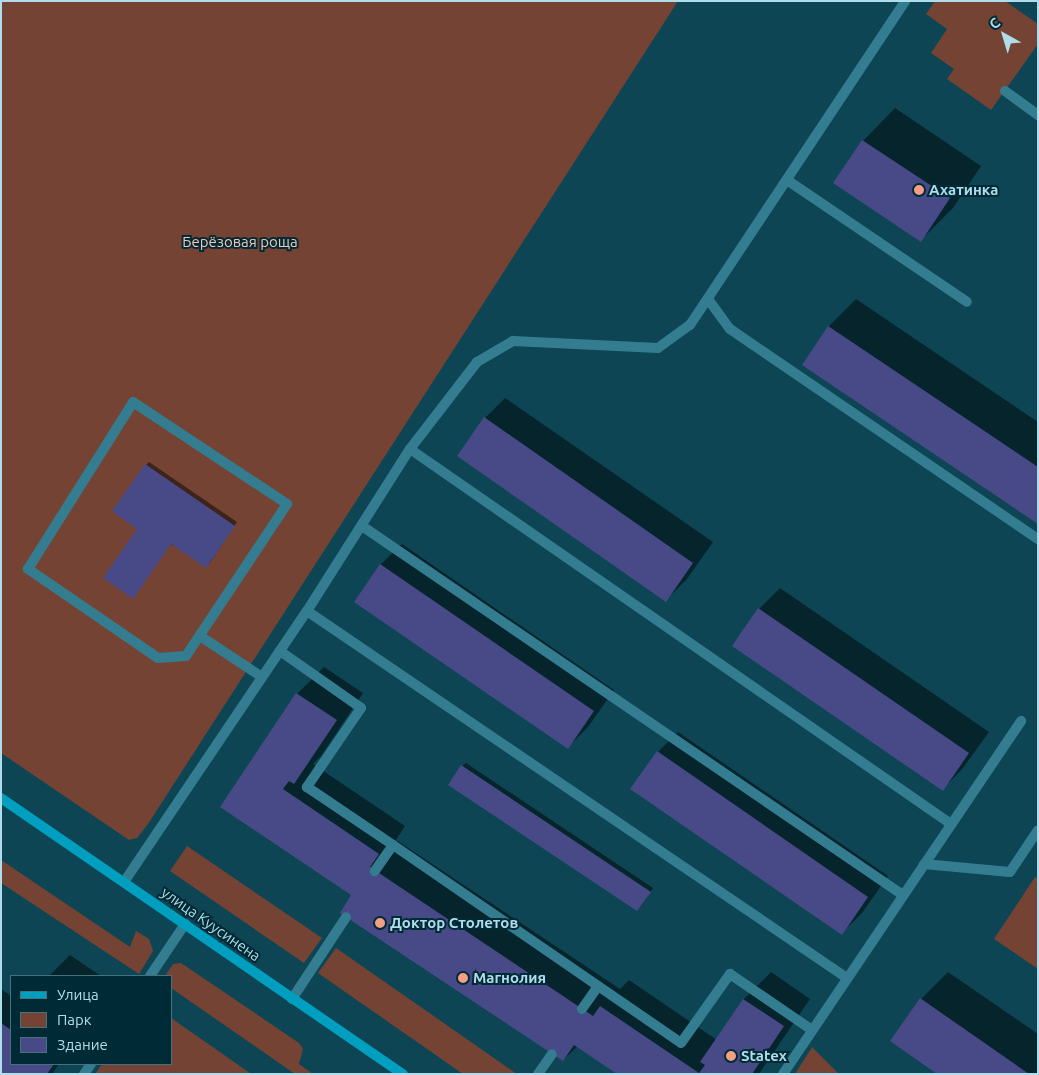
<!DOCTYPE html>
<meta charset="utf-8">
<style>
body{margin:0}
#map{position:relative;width:1039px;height:1075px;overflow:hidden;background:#0d4554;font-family:Ubuntu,sans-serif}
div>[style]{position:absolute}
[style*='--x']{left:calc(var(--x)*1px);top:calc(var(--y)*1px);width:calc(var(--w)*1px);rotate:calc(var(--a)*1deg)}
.green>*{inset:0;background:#754333}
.shadow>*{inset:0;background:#0007}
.building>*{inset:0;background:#474a87}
.lane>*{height:10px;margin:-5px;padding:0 5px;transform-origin:5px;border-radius:5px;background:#347d91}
.secondary>*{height:10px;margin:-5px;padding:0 5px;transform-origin:5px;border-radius:5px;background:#009ebf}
.dots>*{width:14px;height:14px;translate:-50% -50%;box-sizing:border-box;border:2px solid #002a35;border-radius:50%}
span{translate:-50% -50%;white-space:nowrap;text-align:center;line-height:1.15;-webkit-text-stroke:4px #002a35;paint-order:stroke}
.poi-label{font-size:15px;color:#b0ddeb;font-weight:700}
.left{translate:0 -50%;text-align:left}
.park-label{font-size:15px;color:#f4c6b6}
.street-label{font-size:15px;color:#b0ddeb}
.frame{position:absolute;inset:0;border:2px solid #b0ddeb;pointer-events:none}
.legend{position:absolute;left:10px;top:975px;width:162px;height:90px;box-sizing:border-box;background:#002a35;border:1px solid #46727e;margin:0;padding:6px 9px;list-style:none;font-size:15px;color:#b0ddeb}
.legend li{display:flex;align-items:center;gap:10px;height:25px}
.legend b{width:25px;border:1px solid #46727e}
.north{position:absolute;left:979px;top:10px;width:50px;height:50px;-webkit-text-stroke:4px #002a35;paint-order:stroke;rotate:321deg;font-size:14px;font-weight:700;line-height:20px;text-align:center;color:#b0ddeb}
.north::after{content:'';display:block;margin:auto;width:18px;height:22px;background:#b0ddeb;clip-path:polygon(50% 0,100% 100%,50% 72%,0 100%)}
</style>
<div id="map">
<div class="green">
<div style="clip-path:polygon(1px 1px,678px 1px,148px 824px,137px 838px,129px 840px,1px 753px)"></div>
<div style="clip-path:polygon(935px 1px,1005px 1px,1038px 24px,1038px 44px,991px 110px,947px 79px,954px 69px,931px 53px,947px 29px,926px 14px)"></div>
<div style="clip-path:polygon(187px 846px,322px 938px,304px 963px,170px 871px)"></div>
<div style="clip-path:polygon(1px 860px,130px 947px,136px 931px,149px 939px,153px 951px,139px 974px,1px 883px)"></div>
<div style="clip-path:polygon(1035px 877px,1038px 879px,1038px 969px,994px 939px)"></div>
<div style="clip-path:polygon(336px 948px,517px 1074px,463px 1074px,318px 973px)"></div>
<div style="clip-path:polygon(181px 963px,299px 1043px,303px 1049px,299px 1064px,313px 1074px,295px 1074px,171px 988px,171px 976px,165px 976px,173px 964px)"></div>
<div style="clip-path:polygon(171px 1018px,237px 1064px,251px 1074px,95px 1074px,102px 1064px,171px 1064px)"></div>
<div style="clip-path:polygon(812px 1047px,839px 1074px,795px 1074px)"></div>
</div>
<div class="shadow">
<div style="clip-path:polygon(895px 108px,981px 166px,953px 208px,921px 240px,863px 141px)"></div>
<div style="clip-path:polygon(856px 299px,1038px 422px,1038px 522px,803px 364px,829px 326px)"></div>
<div style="clip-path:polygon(505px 398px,713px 542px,687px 579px,666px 600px,485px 418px)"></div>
<div style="clip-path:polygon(149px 462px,237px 522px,209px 564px,139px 528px,146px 465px)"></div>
<div style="clip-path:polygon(402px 544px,614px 690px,588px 727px,568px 747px,356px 601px,381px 564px)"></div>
<div style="clip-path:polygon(780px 588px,989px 732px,963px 768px,943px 789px,734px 645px,759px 609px)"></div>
<div style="clip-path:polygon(324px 667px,363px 693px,321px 756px,313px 764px,405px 826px,396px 840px,620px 989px,629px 980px,717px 1040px,744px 999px,771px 972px,810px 999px,759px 1074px,619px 1074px,578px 1046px,563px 1060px,353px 895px,222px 806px,297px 694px)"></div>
<div style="clip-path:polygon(678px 732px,888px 876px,862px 913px,842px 933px,658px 752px)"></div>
<div style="clip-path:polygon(466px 763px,653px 888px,640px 907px,637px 910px,462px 766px)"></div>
<div style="clip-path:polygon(70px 955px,101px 976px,49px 976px)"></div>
<div style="clip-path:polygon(948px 972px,1038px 1034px,1038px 1074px,939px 1074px,921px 999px)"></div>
<div style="clip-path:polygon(1px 989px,11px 996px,11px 1064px,59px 1064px,52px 1074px,1px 1074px)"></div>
</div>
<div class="building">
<div style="clip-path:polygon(862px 140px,950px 198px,921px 242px,833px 183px)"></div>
<div style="clip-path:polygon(828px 326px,1038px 467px,1038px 524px,802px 365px)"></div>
<div style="clip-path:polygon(484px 417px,693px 563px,666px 602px,457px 456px)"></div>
<div style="clip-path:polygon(145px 464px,235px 526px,206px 568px,171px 544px,133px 599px,103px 578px,137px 529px,112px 511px)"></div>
<div style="clip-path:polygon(380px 564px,594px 711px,568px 749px,354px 602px)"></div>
<div style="clip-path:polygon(758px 608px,969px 753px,943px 791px,732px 646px)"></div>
<div style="clip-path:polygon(296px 693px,337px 720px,294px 784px,289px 781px,283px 789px,379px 854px,370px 867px,593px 1016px,600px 1006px,699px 1073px,705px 1065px,700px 1062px,743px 999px,784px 1026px,752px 1074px,617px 1074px,574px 1045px,563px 1061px,340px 913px,351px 895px,220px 807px)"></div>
<div style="clip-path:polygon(657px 751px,868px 897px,842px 935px,630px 789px)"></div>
<div style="clip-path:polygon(461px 765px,651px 892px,637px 911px,448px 785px)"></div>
<div style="clip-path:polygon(920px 998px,1029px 1074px,937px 1074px,890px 1041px)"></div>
<div style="clip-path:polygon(1px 1023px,11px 1030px,11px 1064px,54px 1064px,47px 1074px,1px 1074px)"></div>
</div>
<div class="lane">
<div style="--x:1005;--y:91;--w:41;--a:36"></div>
<div style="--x:787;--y:180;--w:217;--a:34.1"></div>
<div style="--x:708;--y:299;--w:37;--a:54"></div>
<div style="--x:730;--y:329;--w:373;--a:34.3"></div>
<div style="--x:133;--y:402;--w:185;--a:33.5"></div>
<div style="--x:287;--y:504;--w:182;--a:123.6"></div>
<div style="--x:186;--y:656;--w:28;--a:176"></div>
<div style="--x:158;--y:658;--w:158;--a:-145.6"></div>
<div style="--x:28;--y:569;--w:197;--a:-57.8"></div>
<div style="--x:410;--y:449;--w:658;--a:34.73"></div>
<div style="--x:362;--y:526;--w:655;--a:34.3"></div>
<div style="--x:307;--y:611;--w:653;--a:34.2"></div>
<div style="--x:200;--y:636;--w:74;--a:33.5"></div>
<div style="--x:280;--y:651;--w:99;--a:35.1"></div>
<div style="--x:361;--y:708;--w:96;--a:124.4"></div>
<div style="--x:307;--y:787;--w:104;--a:34"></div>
<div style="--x:393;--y:845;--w:32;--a:125"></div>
<div style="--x:393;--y:845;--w:349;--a:34.5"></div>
<div style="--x:681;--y:1043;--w:85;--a:-54.6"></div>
<div style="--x:730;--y:974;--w:99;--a:34.3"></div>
<div style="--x:924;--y:864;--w:86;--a:5.3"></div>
<div style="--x:1010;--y:872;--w:50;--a:-56.3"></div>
<div style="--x:124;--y:882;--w:327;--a:-56"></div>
<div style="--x:307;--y:611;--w:192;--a:-57.6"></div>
<div style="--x:410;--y:449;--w:110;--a:-52.4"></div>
<div style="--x:477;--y:362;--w:42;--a:-30.3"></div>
<div style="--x:513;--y:341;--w:145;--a:2.8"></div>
<div style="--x:658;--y:348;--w:39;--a:-36"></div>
<div style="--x:690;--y:325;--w:389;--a:-56.4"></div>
<div style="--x:150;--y:976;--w:63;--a:-56.1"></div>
<div style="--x:292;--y:999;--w:98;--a:-56.6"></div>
<div style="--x:582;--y:1009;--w:28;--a:-55"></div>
<div style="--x:84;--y:1074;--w:12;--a:-55"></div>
<div style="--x:538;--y:1074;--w:24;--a:-55"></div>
<div style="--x:783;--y:1074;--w:426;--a:-56"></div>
</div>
<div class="secondary">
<div style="--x:1;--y:798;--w:488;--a:34.5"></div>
</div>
<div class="dots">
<div style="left:919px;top:190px;background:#f39f83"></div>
<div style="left:380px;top:923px;background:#f39f83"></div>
<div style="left:463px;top:978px;background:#f39f83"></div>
<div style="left:731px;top:1056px;background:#f39f83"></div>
</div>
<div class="poi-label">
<span class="left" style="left:929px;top:190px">Ахатинка</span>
<span class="left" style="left:390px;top:923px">Доктор Столетов</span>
<span class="left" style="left:473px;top:978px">Магнолия</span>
<span class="left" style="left:741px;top:1056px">Statex</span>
</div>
<div class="park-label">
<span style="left:240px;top:242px">Берёзовая роща</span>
</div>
<div class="street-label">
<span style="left:211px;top:924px;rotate:35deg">улица Куусинена</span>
</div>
<div class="frame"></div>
<ul class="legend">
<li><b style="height:6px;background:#009ebf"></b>Улица</li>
<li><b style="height:14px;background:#754333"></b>Парк</li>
<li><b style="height:14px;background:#474a87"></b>Здание</li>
</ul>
<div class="north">С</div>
</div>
